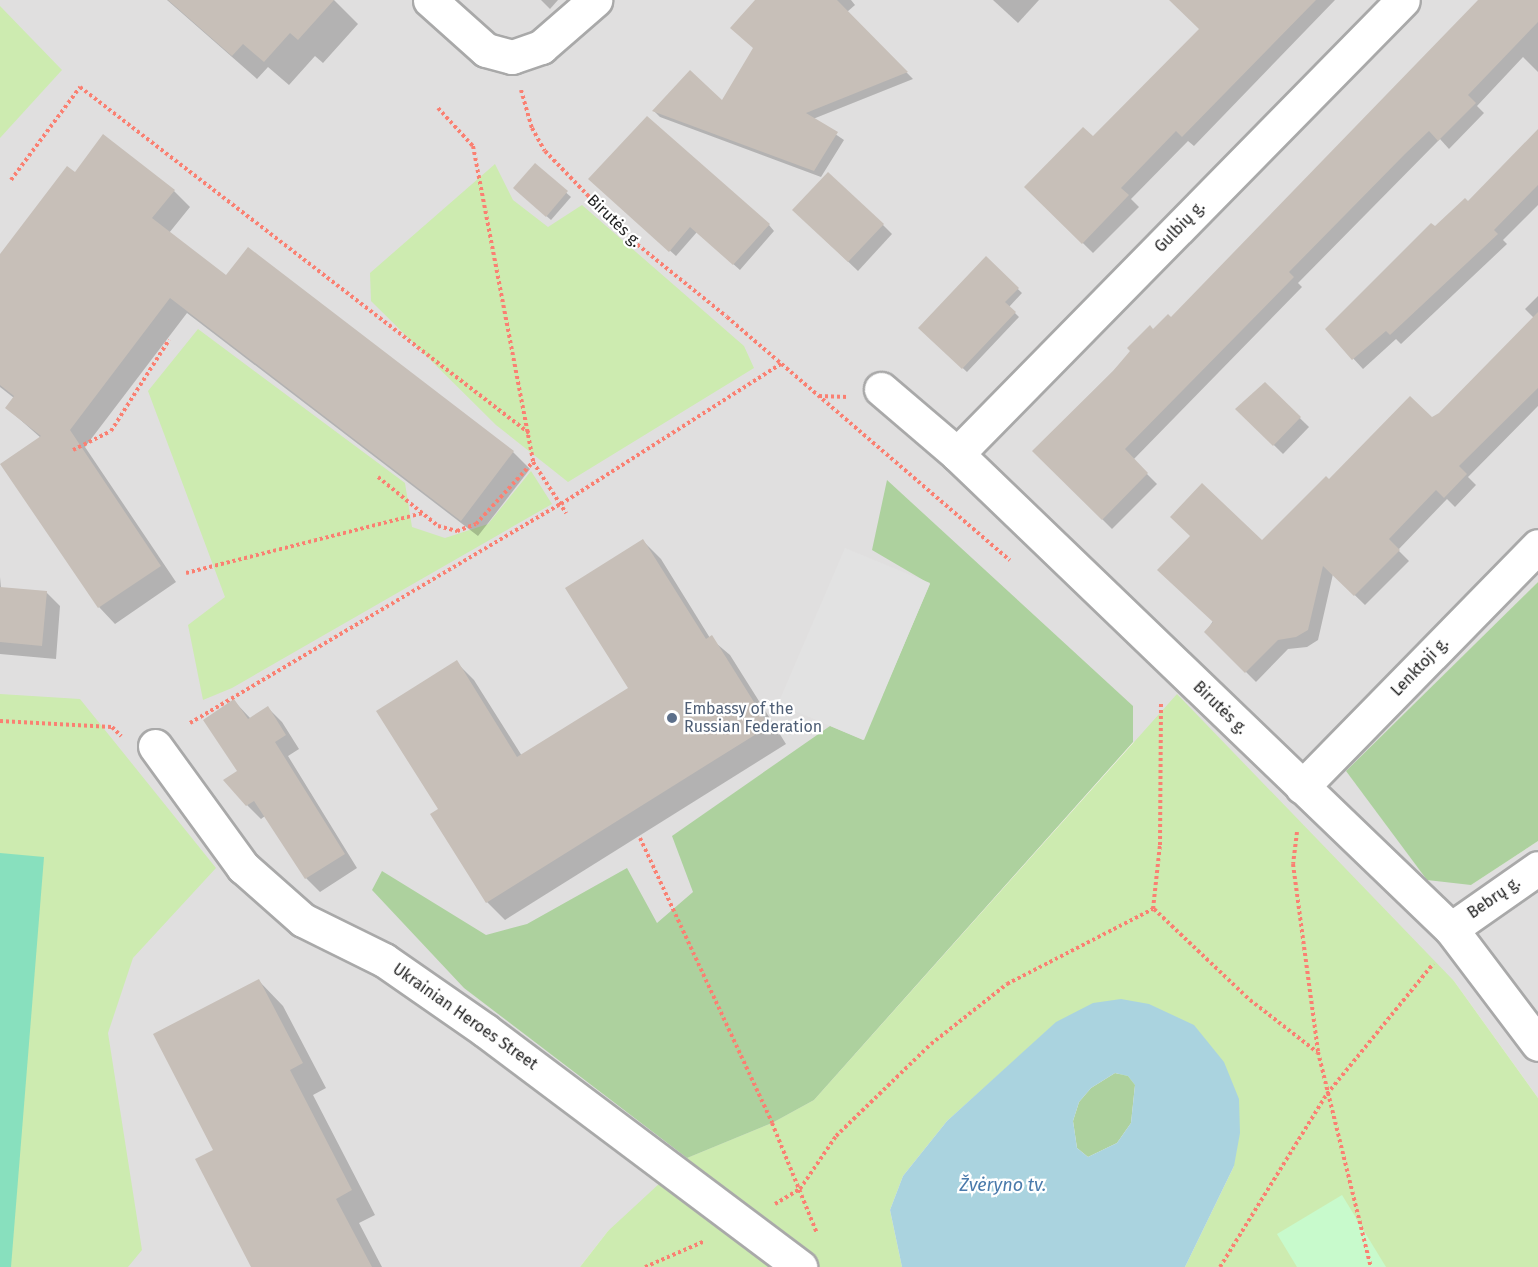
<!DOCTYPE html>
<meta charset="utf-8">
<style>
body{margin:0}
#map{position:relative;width:1538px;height:1267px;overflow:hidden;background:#f2efe9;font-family:"Fira Sans",sans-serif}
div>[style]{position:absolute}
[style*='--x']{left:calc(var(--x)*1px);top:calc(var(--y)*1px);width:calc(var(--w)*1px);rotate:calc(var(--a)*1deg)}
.residential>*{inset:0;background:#e0dfdf}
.grass>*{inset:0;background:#cdebb0}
.forest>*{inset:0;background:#add19e}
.park>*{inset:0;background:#c8facc}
.pitch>*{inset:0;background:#88e0be}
.parking>*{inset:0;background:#e2e2e2}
.water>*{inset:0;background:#aad3df}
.shadow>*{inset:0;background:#0003}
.building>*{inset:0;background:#c7bfb8}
.path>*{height:4px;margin-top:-2px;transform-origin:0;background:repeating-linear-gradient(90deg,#fa8072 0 3px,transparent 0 6px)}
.roads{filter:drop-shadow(2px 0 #a9a9a9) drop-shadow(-2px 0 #a9a9a9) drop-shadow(0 2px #a9a9a9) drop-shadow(0 -2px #a9a9a9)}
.minor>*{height:33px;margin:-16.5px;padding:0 16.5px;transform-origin:16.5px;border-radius:16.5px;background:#fff}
.dots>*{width:16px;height:16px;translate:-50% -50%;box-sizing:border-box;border:3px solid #fff;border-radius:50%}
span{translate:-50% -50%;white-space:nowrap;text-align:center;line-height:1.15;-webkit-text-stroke:4.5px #fff;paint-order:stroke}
.street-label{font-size:16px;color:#222}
.service-label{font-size:16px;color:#4e5e75}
.left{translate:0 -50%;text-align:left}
.water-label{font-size:18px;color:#4a7aab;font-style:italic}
</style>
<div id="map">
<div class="residential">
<div style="clip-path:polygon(0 0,1538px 0,1538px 582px,1347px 771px,1471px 885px,1538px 841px,1538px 1098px,1454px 981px,1133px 742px,814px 1100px,608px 1231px,580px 1267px,0 1267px)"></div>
</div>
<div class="grass">
<div style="clip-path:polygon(0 6px,62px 70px,0 138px)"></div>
<div style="clip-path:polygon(495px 164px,513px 200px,548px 227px,582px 205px,744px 346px,754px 368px,568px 482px,496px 425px,371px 301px,370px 273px)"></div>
<div style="clip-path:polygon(198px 329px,405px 483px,412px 527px,445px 538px,488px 524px,531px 471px,552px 504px,232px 688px,203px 700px,188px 625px,225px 597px,148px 391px)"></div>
<div style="clip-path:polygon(0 694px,80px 699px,216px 868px,133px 958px,108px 1033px,142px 1250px,128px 1267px,0 1267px)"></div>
<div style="clip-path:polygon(1177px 694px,1454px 981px,1538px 1098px,1538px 1267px,1185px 1267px,1234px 1166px,1056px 1023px,947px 1121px,903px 1176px,890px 1210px,902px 1267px,580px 1267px,608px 1231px,687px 1158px,772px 1123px,814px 1100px)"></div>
</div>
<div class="forest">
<div style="clip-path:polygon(887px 480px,1133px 706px,1133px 742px,814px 1100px,772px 1123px,687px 1158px,464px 988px,372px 890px,382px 871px,486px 935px,527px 924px,627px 868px,657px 923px,693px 892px,672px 836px,830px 726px,863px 740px,930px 584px,872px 550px)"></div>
<div style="clip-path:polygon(1538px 582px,1538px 841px,1471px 885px,1427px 880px,1346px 771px)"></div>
<div style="clip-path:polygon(1115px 1073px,1128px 1076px,1135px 1085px,1131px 1123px,1117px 1143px,1088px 1157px,1077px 1148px,1073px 1121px,1079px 1102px,1091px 1088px)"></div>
</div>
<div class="park">
<div style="clip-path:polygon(1342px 1195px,1386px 1267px,1297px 1267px,1277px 1234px)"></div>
</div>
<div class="pitch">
<div style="clip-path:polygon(0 853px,44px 857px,11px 1267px,0 1267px)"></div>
</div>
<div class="parking">
<div style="clip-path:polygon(845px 548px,930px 583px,864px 740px,778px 704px)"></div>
</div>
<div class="water">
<div style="clip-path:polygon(evenodd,1121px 999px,1149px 1004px,1194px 1025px,1224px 1062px,1239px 1099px,1240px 1133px,1234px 1166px,1185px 1267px,902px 1267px,890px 1210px,903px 1176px,947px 1121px,1056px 1022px,1093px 1003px,1121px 999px,1115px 1073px,1128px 1076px,1135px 1085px,1131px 1123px,1117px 1143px,1088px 1157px,1077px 1148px,1073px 1121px,1079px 1102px,1091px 1088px,1115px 1073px)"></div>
</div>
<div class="shadow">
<div style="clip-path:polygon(167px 0,334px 0,358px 24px,323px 63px,315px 56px,289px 85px,268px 67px,257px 79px)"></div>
<div style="clip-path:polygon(541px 0,558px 0,550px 9px)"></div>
<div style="clip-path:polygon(757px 0,851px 0,855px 5px,847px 12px,913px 79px,813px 119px,844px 140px,821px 177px,660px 117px,654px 111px,722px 102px,755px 49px)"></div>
<div style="clip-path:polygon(993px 0,1039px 0,1018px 23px)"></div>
<div style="clip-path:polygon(1198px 0,1335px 0,1194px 146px,1188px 141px,1131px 199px,1139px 207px,1093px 253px,1026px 187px,1093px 138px,1201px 29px)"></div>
<div style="clip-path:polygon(1480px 0,1538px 0,1538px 72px,1523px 57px,1477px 106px,1484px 113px,1449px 149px,1440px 139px,1298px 283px,1302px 287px,1133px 460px,1157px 484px,1112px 529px,1034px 451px,1153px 331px,1171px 319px)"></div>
<div style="clip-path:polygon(1538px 131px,1538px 205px,1503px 240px,1507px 244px,1401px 344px,1396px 339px,1363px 369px,1327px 330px,1435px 228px,1468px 203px)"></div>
<div style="clip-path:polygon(535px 165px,571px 197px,551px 220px,519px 192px)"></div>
<div style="clip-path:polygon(75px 174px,174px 191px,190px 207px,169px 233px,227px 277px,248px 249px,513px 452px,530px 469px,478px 536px,187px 313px,85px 447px,176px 582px,115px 624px,99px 607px,41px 438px,7px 408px,14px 398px,0 387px,0 257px)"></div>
<div style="clip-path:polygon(596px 184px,769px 225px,774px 231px,740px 270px,697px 232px,676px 256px)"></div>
<div style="clip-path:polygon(803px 219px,883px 225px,892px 234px,858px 271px)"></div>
<div style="clip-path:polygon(986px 258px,1022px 293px,1009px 307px,1019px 317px,967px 372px,920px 328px)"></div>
<div style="clip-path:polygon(1538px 296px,1538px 406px,1468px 477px,1476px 485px,1455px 507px,1447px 499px,1398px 550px,1409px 561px,1365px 605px,1333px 574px,1318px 640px,1307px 647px,1288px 649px,1256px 682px,1206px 632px,1262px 543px,1329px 481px,1440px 415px,1534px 318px,1525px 309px)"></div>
<div style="clip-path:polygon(1265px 384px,1309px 427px,1283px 454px,1237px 409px)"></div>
<div style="clip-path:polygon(643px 541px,661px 559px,710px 638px,730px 655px,786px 744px,505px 920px,487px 902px,440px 809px,456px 662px,474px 680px,522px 756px,630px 689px)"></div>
<div style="clip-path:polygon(0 577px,1px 588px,46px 592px,60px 606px,56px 659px,0 654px)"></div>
<div style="clip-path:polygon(234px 701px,251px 719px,268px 708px,282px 722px,299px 749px,288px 756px,357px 868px,320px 892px,306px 878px,265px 816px,261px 819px,247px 805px,239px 771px)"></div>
<div style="clip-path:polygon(259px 981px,283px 1006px,326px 1088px,313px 1095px,375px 1215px,359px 1223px,382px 1267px,253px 1267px,215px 1151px)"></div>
</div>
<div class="building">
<div style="clip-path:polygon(168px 0,334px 0,298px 40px,290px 33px,264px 62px,243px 44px,232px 56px)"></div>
<div style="clip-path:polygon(755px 0,837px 0,908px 72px,806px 113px,838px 132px,814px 171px,652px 111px,690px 70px,722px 100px,753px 48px,730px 28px)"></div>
<div style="clip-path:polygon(1169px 0,1316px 0,1182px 137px,1176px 131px,1121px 188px,1129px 195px,1082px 244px,1024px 187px,1083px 127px,1093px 136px,1199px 29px)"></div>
<div style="clip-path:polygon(1478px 0,1538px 0,1538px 22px,1468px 95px,1476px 103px,1438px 141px,1429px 131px,1405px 154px,1289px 272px,1294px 277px,1125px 449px,1148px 473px,1102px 520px,1032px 451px,1113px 371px,1130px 351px,1127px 348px,1150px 325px,1153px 329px,1168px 314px,1171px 317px)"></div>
<div style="clip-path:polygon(647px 116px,770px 224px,733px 265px,690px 227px,669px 252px,588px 179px)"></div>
<div style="clip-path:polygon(1538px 129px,1538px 185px,1494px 230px,1498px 234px,1390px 335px,1386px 331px,1352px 360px,1325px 329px,1431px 223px,1435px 226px,1465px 198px,1468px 201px)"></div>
<div style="clip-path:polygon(103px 134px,175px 190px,152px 218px,226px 275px,248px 247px,514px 451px,461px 521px,170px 298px,70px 430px,161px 566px,98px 608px,0 464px,41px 436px,5px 408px,14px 396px,0 385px,0 254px,67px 166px,75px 172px)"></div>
<div style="clip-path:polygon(535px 163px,568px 191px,546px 217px,513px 188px)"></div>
<div style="clip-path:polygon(828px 172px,884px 224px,848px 262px,792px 210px)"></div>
<div style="clip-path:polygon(986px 256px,1019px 288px,1005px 302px,1016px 312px,962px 369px,918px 328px)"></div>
<div style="clip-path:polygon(1538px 312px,1538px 388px,1459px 466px,1467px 474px,1444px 498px,1436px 490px,1389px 539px,1400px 550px,1354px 596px,1323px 566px,1308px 630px,1296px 637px,1278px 640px,1245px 673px,1204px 632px,1213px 622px,1157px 570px,1190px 536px,1170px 517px,1202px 483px,1262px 540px,1326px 476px,1329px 479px,1410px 396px,1432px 417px,1439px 413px)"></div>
<div style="clip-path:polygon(1265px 382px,1301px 417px,1273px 446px,1235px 409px)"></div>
<div style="clip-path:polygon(643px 539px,706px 639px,712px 635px,769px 726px,486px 903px,430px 814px,438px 809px,376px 711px,457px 660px,517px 757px,628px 688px,565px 588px)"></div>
<div style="clip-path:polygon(0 587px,47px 591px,42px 646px,0 642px)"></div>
<div style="clip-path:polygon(234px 699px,248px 719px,268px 706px,286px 735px,275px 742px,345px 854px,305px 879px,254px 801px,246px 806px,223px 780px,237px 771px,203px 720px)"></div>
<div style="clip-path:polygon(259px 979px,303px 1063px,290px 1070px,352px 1190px,336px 1199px,372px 1267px,251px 1267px,195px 1159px,213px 1150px,153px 1034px)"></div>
</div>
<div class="path">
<div style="--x:521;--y:90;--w:40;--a:74"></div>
<div style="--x:532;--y:128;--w:26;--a:61"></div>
<div style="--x:545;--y:151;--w:120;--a:46"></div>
<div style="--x:628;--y:237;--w:127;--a:38.9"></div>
<div style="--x:727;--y:317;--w:373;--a:40.7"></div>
<div style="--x:438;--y:108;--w:52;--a:47.4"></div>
<div style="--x:473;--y:146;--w:322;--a:79.2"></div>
<div style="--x:533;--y:462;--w:61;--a:57.1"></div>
<div style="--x:11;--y:180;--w:116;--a:-53.4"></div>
<div style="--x:80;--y:87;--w:567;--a:37.62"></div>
<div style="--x:819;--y:396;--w:29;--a:2"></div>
<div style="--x:73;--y:450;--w:42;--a:-26.6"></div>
<div style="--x:111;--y:431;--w:108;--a:-57.5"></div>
<div style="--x:378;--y:477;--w:77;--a:39.2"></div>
<div style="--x:438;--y:526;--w:20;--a:15"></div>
<div style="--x:457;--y:531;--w:20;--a:-20"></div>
<div style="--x:476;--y:524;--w:84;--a:-47.4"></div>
<div style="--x:186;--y:573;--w:244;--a:-14.2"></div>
<div style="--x:0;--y:721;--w:112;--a:3.1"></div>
<div style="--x:112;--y:727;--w:13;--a:45"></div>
<div style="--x:190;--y:723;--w:431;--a:-30.6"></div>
<div style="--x:561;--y:504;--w:261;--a:-32.5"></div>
<div style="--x:1297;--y:832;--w:32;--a:97"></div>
<div style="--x:1293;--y:864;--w:190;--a:82.4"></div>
<div style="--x:1318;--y:1052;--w:221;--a:76.2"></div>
<div style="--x:640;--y:838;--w:314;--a:65.1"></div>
<div style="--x:772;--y:1123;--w:119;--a:67.8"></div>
<div style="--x:1154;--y:909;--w:132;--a:43.5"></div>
<div style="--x:1250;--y:1000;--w:85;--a:37.8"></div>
<div style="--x:775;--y:1204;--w:29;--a:-31"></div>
<div style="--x:800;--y:1189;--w:64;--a:-55.8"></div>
<div style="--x:836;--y:1136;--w:132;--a:-44.1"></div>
<div style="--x:931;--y:1044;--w:97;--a:-38.3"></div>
<div style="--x:1007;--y:984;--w:164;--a:-27.2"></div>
<div style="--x:1153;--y:909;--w:64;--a:-83.8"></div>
<div style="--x:1160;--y:845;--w:143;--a:-89.6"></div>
<div style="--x:645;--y:1267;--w:65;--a:-23.4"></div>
<div style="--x:1220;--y:1267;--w:203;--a:-58.3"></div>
<div style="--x:1327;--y:1094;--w:168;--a:-50.8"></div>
</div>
<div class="roads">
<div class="minor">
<div style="--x:430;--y:0;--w:75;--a:41.8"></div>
<div style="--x:486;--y:50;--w:27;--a:15"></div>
<div style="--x:512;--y:57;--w:31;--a:-19"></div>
<div style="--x:541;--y:47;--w:72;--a:-41"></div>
<div style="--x:881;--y:389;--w:100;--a:40.5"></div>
<div style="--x:957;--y:454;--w:685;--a:43.88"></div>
<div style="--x:1451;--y:929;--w:144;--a:52.9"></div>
<div style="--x:957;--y:454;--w:636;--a:-45.51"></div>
<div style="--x:155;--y:746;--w:150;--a:54"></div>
<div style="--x:243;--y:867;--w:80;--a:41.5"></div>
<div style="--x:303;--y:920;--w:90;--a:26.3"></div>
<div style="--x:384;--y:960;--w:124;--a:34.8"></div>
<div style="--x:486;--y:1031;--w:393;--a:36.9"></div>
<div style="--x:1302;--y:787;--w:337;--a:-45.6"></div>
<div style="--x:1451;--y:929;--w:106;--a:-35"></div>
</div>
</div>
<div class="dots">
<div style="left:672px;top:718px;background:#5c6f8a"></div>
</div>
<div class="street-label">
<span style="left:614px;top:221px;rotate:44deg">Birutės g.</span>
<span style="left:1180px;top:227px;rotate:-46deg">Gulbių g.</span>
<span style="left:1420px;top:667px;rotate:-46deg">Lenktoji g.</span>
<span style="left:1220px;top:708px;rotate:44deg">Birutės g.</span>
<span style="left:1494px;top:898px;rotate:-35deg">Bebrų g.</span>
<span style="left:465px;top:1017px;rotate:35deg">Ukrainian Heroes Street</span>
</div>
<div class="service-label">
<span class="left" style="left:684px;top:718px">Embassy of the<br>Russian Federation</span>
</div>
<div class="water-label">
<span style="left:1003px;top:1185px">Žvėryno tv.</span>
</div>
</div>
